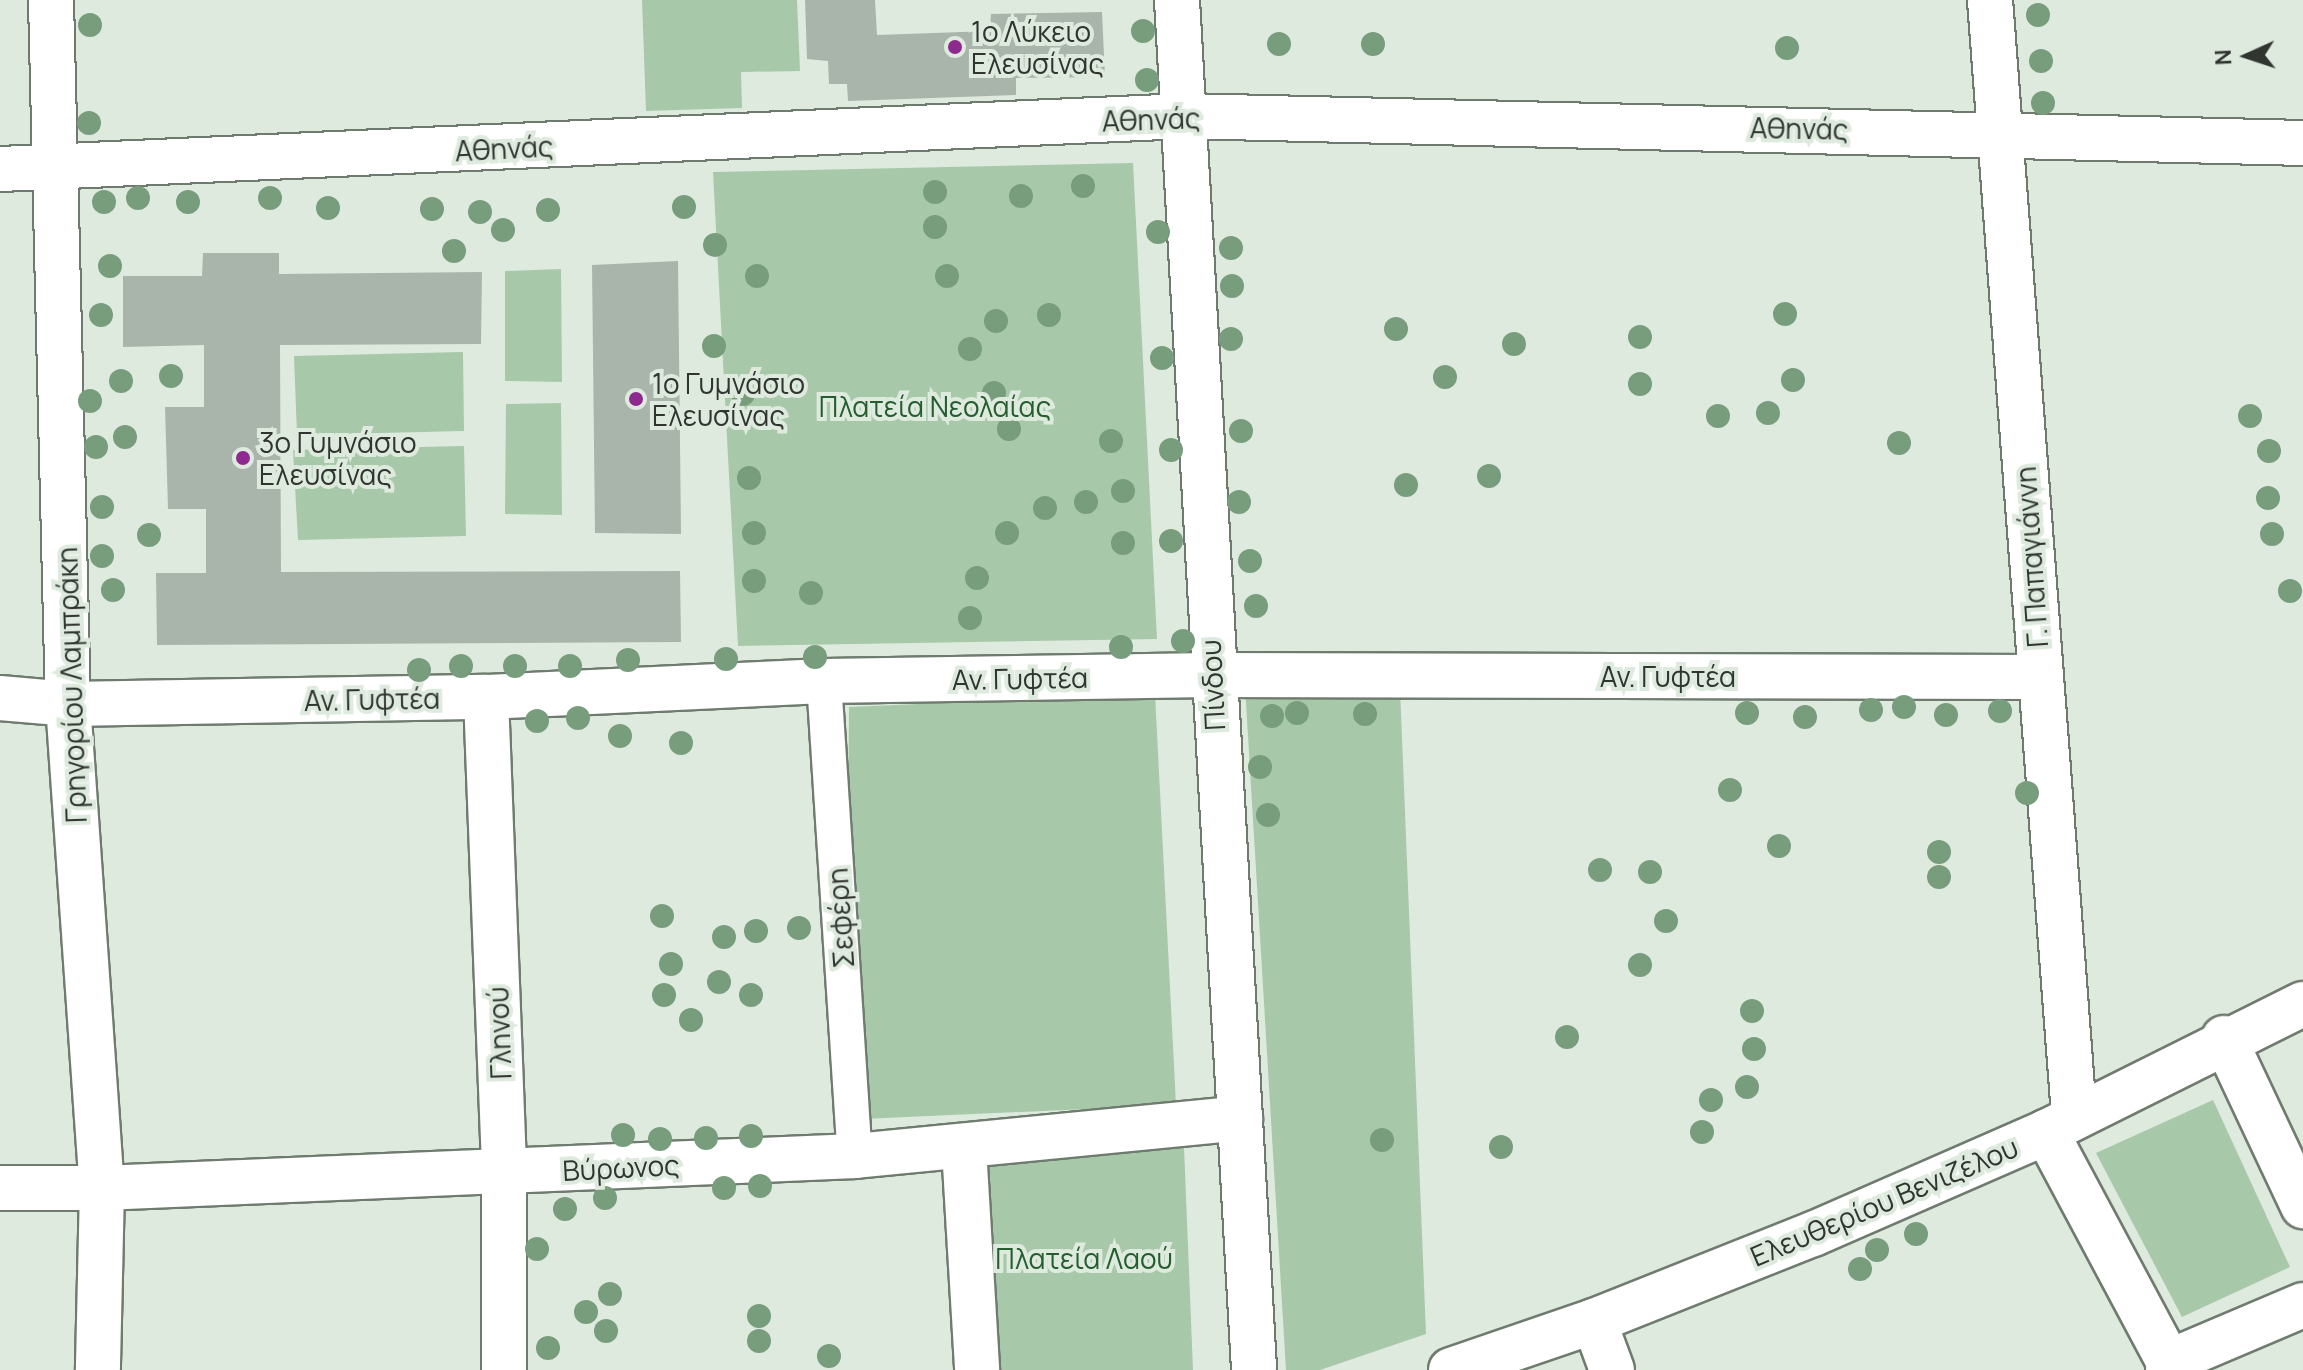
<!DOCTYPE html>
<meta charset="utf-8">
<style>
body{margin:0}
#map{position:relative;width:2303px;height:1370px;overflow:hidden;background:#deeade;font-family:Manrope,sans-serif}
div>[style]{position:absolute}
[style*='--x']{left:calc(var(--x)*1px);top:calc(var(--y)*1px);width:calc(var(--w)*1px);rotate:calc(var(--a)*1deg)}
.green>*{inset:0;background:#a7c9a9}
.building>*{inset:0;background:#a9b5aa}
.roads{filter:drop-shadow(2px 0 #707b70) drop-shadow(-2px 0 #707b70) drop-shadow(0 2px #707b70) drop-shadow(0 -2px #707b70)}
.pedestrian>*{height:34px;margin:-17px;padding:0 17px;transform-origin:17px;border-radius:17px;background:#fff}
.minor>*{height:44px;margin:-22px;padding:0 22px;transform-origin:22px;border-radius:22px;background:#fff}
.tertiary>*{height:44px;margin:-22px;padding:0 22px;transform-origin:22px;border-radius:22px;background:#fff}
.secondary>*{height:44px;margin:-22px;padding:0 22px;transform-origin:22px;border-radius:22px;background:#fff}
.trees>*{width:24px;height:24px;margin:-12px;border-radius:50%;background:#789d7d}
.dots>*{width:22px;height:22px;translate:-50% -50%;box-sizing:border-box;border:4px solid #deeade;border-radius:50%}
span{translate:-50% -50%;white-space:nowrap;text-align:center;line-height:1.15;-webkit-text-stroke:8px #deeade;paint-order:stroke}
.poi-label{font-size:28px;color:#303530}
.left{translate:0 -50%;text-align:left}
.street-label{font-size:28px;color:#303530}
.park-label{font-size:28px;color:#245e2e}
.north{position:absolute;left:2207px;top:16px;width:80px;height:80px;-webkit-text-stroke:6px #deeade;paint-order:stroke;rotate:267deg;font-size:22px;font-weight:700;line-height:32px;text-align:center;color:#303530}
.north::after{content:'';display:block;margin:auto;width:28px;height:36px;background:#303530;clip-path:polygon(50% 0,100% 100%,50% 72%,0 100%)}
</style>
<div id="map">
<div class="green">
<div style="clip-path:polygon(642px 0,797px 0,800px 71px,741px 72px,742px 108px,646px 111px)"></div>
<div style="clip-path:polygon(1133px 163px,1157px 639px,738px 646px,713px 172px)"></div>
<div style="clip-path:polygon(561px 269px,562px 382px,505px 381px,505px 271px)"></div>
<div style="clip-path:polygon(463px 352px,464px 431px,297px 435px,294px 356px)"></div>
<div style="clip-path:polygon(561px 403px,562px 515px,505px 514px,506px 404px)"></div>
<div style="clip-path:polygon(464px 446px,466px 536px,298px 540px,293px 450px)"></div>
<div style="clip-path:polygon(1245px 686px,1400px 688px,1426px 1334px,1320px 1370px,1286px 1370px)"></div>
<div style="clip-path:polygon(1155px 694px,1176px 1105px,862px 1119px,848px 868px,849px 707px)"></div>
<div style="clip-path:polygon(2213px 1100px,2290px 1267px,2182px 1317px,2096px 1153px)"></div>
<div style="clip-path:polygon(1184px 1147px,1193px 1370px,985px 1370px,975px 1157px)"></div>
</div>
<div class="building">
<div style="clip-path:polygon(805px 0,875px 0,877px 35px,990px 31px,991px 14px,1102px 12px,1105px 77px,1016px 78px,1016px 95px,848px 101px,847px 84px,829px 84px,828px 61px,807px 59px)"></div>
<div style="clip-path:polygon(203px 253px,279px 253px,279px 274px,482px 272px,481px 344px,280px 345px,281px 572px,680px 571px,681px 642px,157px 645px,156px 573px,206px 573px,206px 509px,168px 509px,165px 407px,204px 407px,204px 345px,123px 347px,123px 276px,202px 276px)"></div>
<div style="clip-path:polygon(678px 261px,681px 534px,595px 533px,592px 265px)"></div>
</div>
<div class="roads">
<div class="pedestrian">
<div style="--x:824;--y:681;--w:476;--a:86.3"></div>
</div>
<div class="minor">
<div style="--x:51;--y:0;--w:704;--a:88.62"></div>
<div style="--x:68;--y:704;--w:485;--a:86"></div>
<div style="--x:102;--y:1188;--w:182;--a:91.3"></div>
<div style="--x:1990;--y:0;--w:1117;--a:85.69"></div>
<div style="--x:0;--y:169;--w:1185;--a:-2.56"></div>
<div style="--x:1184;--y:116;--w:1119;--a:1.38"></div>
<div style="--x:486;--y:697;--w:475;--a:87.8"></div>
<div style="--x:504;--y:1172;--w:198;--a:90"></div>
<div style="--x:0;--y:698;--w:68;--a:5"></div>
<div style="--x:68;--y:704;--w:418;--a:-1"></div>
<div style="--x:486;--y:697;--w:338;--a:-2.7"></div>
<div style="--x:824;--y:681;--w:387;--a:-0.9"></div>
<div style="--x:1211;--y:675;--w:829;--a:0.14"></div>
<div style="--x:2224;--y:1038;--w:186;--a:64.8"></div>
<div style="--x:2046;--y:1132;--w:261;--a:61.9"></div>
<div style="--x:964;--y:1148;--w:222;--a:86.6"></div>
<div style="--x:0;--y:1188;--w:102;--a:0"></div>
<div style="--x:102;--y:1188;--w:754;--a:-2.43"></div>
<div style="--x:855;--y:1156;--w:387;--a:-5.6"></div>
<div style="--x:1594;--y:1321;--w:52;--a:69.8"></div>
<div style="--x:2168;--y:1370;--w:8;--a:-83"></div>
<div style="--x:2169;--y:1362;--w:146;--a:-23"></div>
</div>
<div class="tertiary">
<div style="--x:1177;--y:0;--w:1372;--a:86.78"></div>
</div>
<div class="secondary">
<div style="--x:1451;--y:1370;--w:151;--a:-18.9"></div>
<div style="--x:1594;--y:1321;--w:236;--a:-21.7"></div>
<div style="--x:1813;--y:1234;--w:254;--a:-23.6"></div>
<div style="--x:2046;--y:1132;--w:287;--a:-26.5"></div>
</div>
</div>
<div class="trees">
<div style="left:2038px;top:15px"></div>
<div style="left:90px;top:25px"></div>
<div style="left:1143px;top:31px"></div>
<div style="left:1279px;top:44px"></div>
<div style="left:1373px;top:44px"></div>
<div style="left:1787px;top:48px"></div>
<div style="left:2041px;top:61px"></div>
<div style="left:1147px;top:80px"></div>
<div style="left:2043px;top:103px"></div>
<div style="left:89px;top:123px"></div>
<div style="left:1083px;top:186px"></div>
<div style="left:935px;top:192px"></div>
<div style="left:1021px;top:196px"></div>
<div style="left:138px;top:198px"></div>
<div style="left:270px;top:198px"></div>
<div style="left:104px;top:202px"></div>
<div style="left:188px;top:202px"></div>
<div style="left:684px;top:207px"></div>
<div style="left:328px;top:208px"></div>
<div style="left:432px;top:209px"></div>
<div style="left:548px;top:210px"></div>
<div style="left:480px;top:212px"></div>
<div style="left:935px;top:227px"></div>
<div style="left:503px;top:230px"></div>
<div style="left:1158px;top:232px"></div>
<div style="left:715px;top:245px"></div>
<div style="left:1231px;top:248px"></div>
<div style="left:454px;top:251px"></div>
<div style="left:110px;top:266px"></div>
<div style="left:757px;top:276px"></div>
<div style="left:947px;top:276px"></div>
<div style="left:1232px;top:286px"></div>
<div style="left:1785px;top:314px"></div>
<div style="left:101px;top:315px"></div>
<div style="left:1049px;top:315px"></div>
<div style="left:996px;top:321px"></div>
<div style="left:1396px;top:329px"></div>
<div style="left:1640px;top:337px"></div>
<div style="left:1231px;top:339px"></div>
<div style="left:1514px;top:344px"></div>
<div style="left:714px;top:346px"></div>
<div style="left:970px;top:349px"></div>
<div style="left:1162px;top:358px"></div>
<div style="left:171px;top:376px"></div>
<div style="left:1445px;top:377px"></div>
<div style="left:1793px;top:380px"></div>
<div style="left:121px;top:381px"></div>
<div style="left:1640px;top:384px"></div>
<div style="left:994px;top:393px"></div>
<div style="left:743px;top:394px"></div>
<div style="left:90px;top:401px"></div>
<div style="left:1768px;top:413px"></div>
<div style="left:1718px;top:416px"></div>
<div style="left:2250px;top:416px"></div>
<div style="left:1009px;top:429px"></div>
<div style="left:1241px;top:431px"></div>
<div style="left:125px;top:437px"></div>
<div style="left:1111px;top:441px"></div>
<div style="left:1899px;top:443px"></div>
<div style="left:96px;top:447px"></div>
<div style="left:1171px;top:450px"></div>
<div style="left:2269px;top:451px"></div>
<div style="left:1489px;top:476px"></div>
<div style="left:749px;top:478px"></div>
<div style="left:1406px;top:485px"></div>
<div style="left:1123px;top:491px"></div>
<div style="left:2268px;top:498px"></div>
<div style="left:1086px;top:502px"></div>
<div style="left:1239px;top:502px"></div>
<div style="left:102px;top:507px"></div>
<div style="left:1045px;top:508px"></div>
<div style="left:754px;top:533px"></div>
<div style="left:1007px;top:533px"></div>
<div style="left:2272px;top:534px"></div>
<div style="left:149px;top:535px"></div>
<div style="left:1171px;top:541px"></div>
<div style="left:1123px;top:543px"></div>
<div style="left:102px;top:556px"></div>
<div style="left:1250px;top:561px"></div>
<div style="left:977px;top:578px"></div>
<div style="left:754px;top:581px"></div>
<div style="left:113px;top:590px"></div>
<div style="left:2290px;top:591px"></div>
<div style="left:811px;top:593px"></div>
<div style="left:1256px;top:606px"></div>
<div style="left:970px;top:618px"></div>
<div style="left:1183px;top:641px"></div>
<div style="left:1121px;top:647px"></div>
<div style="left:815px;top:657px"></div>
<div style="left:726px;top:659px"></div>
<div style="left:628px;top:660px"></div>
<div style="left:461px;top:666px"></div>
<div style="left:515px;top:666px"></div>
<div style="left:570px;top:666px"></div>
<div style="left:419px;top:670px"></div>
<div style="left:1904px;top:707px"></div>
<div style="left:1871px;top:710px"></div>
<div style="left:2000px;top:711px"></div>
<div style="left:1297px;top:713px"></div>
<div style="left:1747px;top:713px"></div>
<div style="left:1365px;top:714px"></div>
<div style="left:1946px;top:715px"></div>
<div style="left:1272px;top:716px"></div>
<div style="left:1805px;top:717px"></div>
<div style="left:578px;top:718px"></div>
<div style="left:537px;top:721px"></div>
<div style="left:620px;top:736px"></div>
<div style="left:681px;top:743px"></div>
<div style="left:1260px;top:767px"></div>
<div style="left:1730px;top:790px"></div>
<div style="left:2027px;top:793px"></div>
<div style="left:1268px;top:815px"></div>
<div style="left:1779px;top:846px"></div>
<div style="left:1939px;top:852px"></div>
<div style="left:1600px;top:870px"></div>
<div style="left:1650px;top:872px"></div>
<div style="left:1939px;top:877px"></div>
<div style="left:662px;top:916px"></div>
<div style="left:1666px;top:921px"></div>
<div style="left:799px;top:928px"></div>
<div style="left:756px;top:931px"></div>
<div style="left:724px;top:937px"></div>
<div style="left:671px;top:964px"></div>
<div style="left:1640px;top:965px"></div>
<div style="left:719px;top:982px"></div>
<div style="left:664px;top:995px"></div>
<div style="left:751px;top:995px"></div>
<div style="left:1752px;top:1011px"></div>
<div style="left:691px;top:1020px"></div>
<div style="left:1567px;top:1037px"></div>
<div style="left:1754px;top:1049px"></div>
<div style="left:1747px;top:1087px"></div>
<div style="left:1711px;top:1100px"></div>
<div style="left:1702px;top:1132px"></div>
<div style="left:623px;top:1135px"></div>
<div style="left:751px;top:1136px"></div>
<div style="left:706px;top:1138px"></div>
<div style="left:660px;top:1139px"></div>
<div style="left:1382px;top:1140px"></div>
<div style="left:1501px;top:1147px"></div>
<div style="left:760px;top:1186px"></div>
<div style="left:724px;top:1188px"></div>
<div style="left:605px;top:1198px"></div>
<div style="left:565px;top:1209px"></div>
<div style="left:1916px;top:1234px"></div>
<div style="left:537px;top:1249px"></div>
<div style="left:1877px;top:1250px"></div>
<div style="left:1860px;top:1269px"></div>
<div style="left:610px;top:1294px"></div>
<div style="left:586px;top:1312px"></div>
<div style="left:759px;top:1316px"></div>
<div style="left:606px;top:1331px"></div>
<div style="left:759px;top:1341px"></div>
<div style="left:548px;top:1348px"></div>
<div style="left:829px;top:1356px"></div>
</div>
<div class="dots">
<div style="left:955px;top:47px;background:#8e2990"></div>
<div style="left:636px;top:399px;background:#8e2990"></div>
<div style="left:243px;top:458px;background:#8e2990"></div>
</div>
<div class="poi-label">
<span class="left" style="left:971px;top:47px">1ο Λύκειο<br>Ελευσίνας</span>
<span class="left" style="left:652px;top:399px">1ο Γυμνάσιο<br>Ελευσίνας</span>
<span class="left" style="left:259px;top:458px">3ο Γυμνάσιο<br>Ελευσίνας</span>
</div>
<div class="street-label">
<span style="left:1151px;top:119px;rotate:-2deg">Αθηνάς</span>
<span style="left:1799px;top:128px;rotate:1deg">Αθηνάς</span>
<span style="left:504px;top:148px;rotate:-3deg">Αθηνάς</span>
<span style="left:2031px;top:557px;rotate:-94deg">Γ. Παπαγιάννη</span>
<span style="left:1668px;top:676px">Αν. Γυφτέα</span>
<span style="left:1020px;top:678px;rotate:-1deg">Αν. Γυφτέα</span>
<span style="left:71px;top:685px;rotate:-92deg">Γρηγορίου Λαμπράκη</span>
<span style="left:1212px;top:685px;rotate:-93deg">Πίνδου</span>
<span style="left:372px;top:699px;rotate:-1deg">Αν. Γυφτέα</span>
<span style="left:840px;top:918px;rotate:-94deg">Σεφέρη</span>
<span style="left:499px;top:1033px;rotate:-92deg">Γληνού</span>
<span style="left:621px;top:1167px;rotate:-3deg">Βύρωνος</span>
<span style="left:1884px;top:1201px;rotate:-23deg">Ελευθερίου Βενιζέλου</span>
</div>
<div class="park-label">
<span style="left:935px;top:406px">Πλατεία Νεολαίας</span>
<span style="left:1084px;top:1258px">Πλατεία Λαού</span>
</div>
<div class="north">N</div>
</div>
